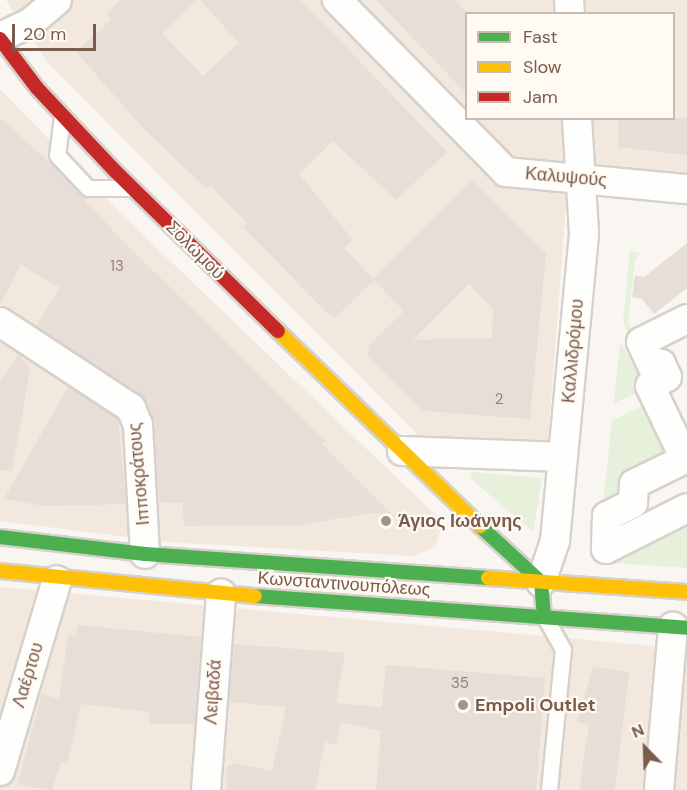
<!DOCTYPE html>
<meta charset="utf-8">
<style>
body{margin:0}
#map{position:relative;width:687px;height:790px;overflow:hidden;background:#f9f5f0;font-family:"DM Sans",sans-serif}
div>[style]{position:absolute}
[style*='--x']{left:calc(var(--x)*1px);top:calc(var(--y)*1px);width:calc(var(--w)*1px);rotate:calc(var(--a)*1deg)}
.residential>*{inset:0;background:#f2e8de}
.green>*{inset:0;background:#e7f0db}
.building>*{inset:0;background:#e6ded7}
.roads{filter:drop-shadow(2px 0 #d7d1cb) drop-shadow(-2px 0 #d7d1cb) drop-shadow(0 2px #d7d1cb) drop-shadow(0 -2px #d7d1cb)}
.lane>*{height:15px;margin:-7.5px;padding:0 7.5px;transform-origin:7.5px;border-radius:7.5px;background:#fefefd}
.street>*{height:28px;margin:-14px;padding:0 14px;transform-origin:14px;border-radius:14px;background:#fefefd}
.fast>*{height:14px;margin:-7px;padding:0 7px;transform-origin:7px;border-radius:7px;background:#4caf50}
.slow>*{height:14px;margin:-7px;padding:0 7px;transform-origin:7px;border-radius:7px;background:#ffc107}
.jam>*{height:14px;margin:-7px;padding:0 7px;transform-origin:7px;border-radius:7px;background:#c62828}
.dots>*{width:16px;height:16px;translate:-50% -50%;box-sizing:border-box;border:3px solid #fffaf3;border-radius:50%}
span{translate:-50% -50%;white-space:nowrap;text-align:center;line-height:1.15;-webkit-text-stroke:4.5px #fffaf3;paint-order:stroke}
.number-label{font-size:15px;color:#977e72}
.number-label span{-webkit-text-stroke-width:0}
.street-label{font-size:18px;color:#7a5c4d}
.poi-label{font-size:18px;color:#7a5c4d;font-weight:700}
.left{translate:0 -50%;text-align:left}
.legend{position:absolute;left:465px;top:12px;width:210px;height:108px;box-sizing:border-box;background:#fffaf3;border:2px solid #cabbb1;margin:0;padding:8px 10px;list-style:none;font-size:18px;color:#7a5c4d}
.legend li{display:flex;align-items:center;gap:12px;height:30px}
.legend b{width:30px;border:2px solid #cabbb1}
.north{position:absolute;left:615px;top:718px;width:60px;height:60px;-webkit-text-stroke:4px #fffaf3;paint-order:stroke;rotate:337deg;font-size:16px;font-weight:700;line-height:24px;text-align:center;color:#7a5c4d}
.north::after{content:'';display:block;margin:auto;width:21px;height:27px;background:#7a5c4d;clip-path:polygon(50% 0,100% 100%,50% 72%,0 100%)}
.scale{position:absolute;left:12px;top:24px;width:84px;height:27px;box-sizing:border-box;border:3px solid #7a5c4d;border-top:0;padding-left:8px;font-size:18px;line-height:21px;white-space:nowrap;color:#7a5c4d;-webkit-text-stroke:4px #fffaf3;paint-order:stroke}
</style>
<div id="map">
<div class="residential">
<div style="clip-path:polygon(evenodd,6px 0,687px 0,687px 177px,569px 166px,548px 440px,419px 436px,48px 63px,6px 0,466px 14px,674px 14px,674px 118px,466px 118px,466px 14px)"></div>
<div style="clip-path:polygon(0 89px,120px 213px,443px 522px,435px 547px,413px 556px,167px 542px,0 521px)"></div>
<div style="clip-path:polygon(0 587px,687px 649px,687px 790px,0 790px)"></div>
</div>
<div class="green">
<div style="clip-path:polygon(630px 250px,640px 253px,635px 261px,628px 322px,653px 382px,623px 322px)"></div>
<div style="clip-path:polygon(620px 341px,646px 389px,614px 403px)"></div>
<div style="clip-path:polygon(652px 402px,675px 448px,618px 474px,616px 508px,602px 514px,612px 420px)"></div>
<div style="clip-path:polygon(473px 472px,542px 478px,533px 532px,470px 478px)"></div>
<div style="clip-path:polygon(687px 524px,687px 568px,613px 563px,607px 552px)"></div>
</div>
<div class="building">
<div style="clip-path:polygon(evenodd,120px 0,196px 0,162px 33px,203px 76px,239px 43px,200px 0,300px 0,320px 20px,447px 152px,396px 200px,333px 141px,299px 174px,353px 240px,344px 248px,373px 279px,473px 180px,546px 254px,530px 419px,424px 411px,367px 354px,371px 350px,367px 347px,404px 311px,374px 280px,336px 317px,330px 316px,243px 227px,247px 223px,211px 186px,207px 189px,143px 128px,76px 52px,112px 19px,107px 14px,120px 0,469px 284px,493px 309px,492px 338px,413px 340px,469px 284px)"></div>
<div style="clip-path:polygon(376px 0,455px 0,466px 12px,466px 93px)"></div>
<div style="clip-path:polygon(0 118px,89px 198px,85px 201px,123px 241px,326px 441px,322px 444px,394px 516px,371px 513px,298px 525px,184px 526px,183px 503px,159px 502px,154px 424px,146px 401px,36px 326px,60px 288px,21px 265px,0 305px)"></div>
<div style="clip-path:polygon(618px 118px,687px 118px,687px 155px,618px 147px)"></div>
<div style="clip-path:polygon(687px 243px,687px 288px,654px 314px,642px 299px,632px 297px,635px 275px,644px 277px)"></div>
<div style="clip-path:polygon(19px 354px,30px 370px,12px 471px,0 470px,0 381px)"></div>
<div style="clip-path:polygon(68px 387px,118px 419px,126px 504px,44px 506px,4px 499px)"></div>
<div style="clip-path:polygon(77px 625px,201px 637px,195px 724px,149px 724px,150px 712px,81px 704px,67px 763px,61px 762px,52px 790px,17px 785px,42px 694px,59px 699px,68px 635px,76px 636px)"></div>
<div style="clip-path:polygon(234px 644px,345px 653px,336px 703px,382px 707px,386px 665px,545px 678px,536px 790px,376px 790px,381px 731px,341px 722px,336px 745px,325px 742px,315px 790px,226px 790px,227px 767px,236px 763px,272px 771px,286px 707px,229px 702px)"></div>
<div style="clip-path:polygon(593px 667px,629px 672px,615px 790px,579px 790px,589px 725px,577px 722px)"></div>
</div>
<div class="roads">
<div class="lane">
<div style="--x:62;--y:116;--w:39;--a:97"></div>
<div style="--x:57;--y:155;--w:45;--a:46.8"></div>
<div style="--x:88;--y:188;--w:41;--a:0"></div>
<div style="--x:545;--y:617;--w:37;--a:61"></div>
<div style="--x:563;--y:649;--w:142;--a:95.7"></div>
</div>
<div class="street">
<div style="--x:337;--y:0;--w:241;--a:45.5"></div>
<div style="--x:506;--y:172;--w:182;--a:5.4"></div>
<div style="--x:569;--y:0;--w:14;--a:86"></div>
<div style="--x:0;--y:37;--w:33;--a:-25"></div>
<div style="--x:30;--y:23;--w:35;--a:-40"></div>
<div style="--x:687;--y:319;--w:51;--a:153.4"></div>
<div style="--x:641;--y:342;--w:29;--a:65"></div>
<div style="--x:653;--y:368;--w:9;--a:-27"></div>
<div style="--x:661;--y:364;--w:14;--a:65"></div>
<div style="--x:667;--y:377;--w:19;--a:152"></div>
<div style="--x:650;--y:386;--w:81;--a:64.4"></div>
<div style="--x:685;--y:459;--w:57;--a:153.9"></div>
<div style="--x:634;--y:484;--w:19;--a:93"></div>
<div style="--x:633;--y:503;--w:29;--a:153"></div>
<div style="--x:607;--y:516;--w:33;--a:92"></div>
<div style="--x:606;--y:549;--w:91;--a:-26.8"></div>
<div style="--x:0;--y:322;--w:157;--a:33.3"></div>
<div style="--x:131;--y:408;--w:18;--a:68"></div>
<div style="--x:138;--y:425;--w:129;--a:86.9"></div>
<div style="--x:402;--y:451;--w:161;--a:2.1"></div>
<div style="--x:541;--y:582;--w:43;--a:-71.1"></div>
<div style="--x:555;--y:541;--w:309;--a:-84.6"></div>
<div style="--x:584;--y:233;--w:115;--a:-93.5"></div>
<div style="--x:0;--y:771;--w:199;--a:-73.4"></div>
<div style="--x:206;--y:790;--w:197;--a:-85.6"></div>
<div style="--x:659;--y:790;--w:164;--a:-85.1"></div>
</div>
<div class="fast">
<div style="--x:480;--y:526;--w:83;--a:42.6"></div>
<div style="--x:541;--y:582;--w:33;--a:85"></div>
<div style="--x:0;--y:537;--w:146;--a:6.7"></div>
<div style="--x:145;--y:554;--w:344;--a:4"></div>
<div style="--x:255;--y:596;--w:433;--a:4.2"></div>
</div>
<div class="slow">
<div style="--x:278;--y:331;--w:281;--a:44"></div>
<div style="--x:0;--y:571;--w:256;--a:5.6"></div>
<div style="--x:488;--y:578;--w:199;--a:4"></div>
</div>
<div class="jam">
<div style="--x:0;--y:39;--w:61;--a:52.9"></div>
<div style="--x:37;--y:88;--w:115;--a:46.8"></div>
<div style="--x:116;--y:172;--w:227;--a:44.5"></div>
</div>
</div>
<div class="dots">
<div style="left:386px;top:521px;background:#a69286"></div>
<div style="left:463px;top:705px;background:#a69286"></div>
</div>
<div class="number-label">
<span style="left:117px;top:267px">13</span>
<span style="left:499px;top:400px">2</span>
<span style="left:460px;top:684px">35</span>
</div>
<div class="street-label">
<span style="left:566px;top:177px;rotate:5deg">Καλυψούς</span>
<span style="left:195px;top:250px;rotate:45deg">Σολωμού</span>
<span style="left:573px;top:351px;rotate:-85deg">Καλλιδρόμου</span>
<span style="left:139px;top:474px;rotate:-95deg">Ιπποκράτους</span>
<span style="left:344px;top:584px;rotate:4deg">Κωνσταντινουπόλεως</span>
<span style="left:28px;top:675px;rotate:-73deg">Λαέρτου</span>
<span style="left:213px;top:692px;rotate:-86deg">Λειβαδά</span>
</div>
<div class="poi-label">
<span class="left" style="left:398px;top:521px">Άγιος Ιωάννης</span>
<span class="left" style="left:475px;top:705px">Empoli Outlet</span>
</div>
<ul class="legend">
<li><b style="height:8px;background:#4caf50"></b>Fast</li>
<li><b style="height:8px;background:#ffc107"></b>Slow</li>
<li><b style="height:8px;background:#c62828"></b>Jam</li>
</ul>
<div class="north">N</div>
<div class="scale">20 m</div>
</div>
